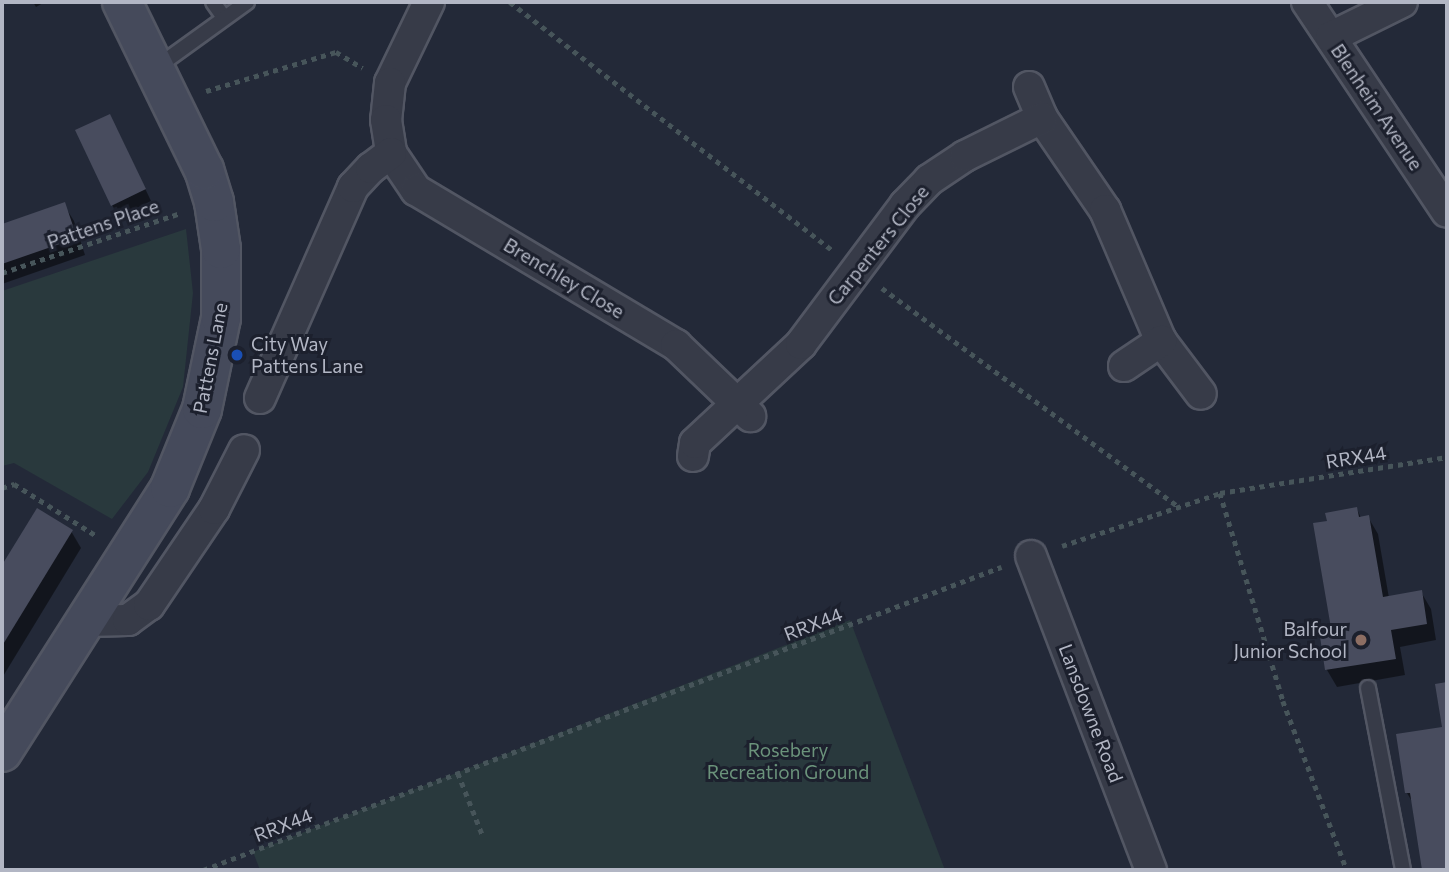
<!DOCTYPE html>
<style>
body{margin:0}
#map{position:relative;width:1449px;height:872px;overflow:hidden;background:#232938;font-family:Commissioner,sans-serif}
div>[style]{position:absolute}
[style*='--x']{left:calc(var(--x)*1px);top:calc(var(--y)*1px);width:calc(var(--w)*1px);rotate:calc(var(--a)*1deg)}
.green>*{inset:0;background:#29393d}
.shadow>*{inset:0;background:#0007}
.building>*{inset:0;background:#484c5e}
.path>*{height:4.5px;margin-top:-2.25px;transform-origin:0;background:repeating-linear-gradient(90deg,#47555a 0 5px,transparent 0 10px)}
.roads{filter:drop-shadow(2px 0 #525663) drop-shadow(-2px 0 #525663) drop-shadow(0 2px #525663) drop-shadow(0 -2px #525663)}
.lane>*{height:14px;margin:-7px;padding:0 7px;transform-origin:7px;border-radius:7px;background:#373b48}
.street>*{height:30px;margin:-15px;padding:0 15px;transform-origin:15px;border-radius:15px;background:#373b48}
.secondary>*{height:38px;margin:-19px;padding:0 19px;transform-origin:19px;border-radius:19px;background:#454a5b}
.dots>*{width:19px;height:19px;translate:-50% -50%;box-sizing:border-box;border:4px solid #1c202d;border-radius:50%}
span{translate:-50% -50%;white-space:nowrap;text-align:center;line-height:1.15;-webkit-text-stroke:6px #1c202d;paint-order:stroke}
.street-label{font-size:19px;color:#b2b6c4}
.poi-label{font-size:19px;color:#b2b6c4}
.left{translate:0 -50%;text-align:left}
.right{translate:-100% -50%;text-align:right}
.park-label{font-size:19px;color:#6b937b}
.frame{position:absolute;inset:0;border:4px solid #b2b6c4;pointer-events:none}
</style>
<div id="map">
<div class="green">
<div style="clip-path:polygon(186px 229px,193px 293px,183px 387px,148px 472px,112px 519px,14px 463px,2px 466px,2px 291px)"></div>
<div style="clip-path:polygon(850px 620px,945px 870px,260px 870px,253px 852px)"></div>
</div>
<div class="shadow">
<div style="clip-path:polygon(33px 2px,45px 2px,36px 7px)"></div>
<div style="clip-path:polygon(116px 127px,151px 201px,119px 217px,112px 205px)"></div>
<div style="clip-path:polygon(64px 205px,74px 221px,85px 255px,2px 284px,2px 226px)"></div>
<div style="clip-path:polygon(1357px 509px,1361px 518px,1368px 517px,1378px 534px,1389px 598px,1421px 592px,1431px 609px,1436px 640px,1400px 647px,1405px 675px,1337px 687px,1327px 670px,1321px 632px,1333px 630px,1329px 522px)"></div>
<div style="clip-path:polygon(37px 510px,71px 531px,81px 548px,2px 678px,2px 568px)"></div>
<div style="clip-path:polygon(1447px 684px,1447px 870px,1424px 870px,1414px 805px,1407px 793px,1444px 728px,1437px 685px)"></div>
</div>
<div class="building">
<div style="clip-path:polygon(110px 114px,146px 189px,111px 206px,75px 130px)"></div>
<div style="clip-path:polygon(65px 202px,77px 238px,2px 264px,2px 224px)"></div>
<div style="clip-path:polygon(1357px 507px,1359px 517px,1369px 515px,1383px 597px,1422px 590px,1427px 624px,1391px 630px,1396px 659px,1325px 670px,1319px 630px,1331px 628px,1313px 523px,1327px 521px,1325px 513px)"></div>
<div style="clip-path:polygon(37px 508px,73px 530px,2px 646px,2px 565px)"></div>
<div style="clip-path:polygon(1447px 682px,1447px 870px,1422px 870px,1410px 793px,1405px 793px,1396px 734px,1442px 727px,1435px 684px)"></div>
</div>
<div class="path">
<div style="--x:510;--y:2;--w:408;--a:37.6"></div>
<div style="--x:206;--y:91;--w:136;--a:-16.7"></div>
<div style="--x:336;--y:52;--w:31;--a:31"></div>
<div style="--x:2;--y:273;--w:188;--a:-18.6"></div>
<div style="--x:882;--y:288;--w:369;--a:36.4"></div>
<div style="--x:2;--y:488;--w:13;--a:-18"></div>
<div style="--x:14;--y:484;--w:98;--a:32.1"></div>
<div style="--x:1220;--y:493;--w:217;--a:73.1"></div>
<div style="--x:1283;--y:701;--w:181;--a:69.3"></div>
<div style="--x:1062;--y:546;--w:167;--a:-18.5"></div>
<div style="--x:1220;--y:493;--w:230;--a:-9"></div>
<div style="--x:458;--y:773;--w:68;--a:68.4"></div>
<div style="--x:203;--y:870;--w:854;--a:-20.79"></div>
</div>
<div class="roads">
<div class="lane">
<div style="--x:213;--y:2;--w:19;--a:55"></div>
<div style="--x:157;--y:67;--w:111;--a:-35.8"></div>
<div style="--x:1368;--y:688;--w:185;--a:79.1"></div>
</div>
<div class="street">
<div style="--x:429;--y:2;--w:90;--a:115.7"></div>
<div style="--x:390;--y:83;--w:37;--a:96"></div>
<div style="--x:386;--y:120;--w:33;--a:81"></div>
<div style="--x:391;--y:153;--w:45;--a:56"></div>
<div style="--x:416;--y:190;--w:303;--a:30.8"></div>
<div style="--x:676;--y:345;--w:103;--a:43.8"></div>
<div style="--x:1307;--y:2;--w:252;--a:56.3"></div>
<div style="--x:1331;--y:37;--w:79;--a:-26.2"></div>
<div style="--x:1029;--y:87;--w:34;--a:67"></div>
<div style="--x:1042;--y:118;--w:112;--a:55.6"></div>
<div style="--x:1105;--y:210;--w:142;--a:66.9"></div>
<div style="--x:1161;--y:341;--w:66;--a:53"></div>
<div style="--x:1124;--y:366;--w:45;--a:-34"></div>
<div style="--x:260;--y:398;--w:231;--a:-66.2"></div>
<div style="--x:353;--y:187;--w:26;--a:-47"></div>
<div style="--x:371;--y:168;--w:25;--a:-37"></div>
<div style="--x:693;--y:456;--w:13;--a:-81"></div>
<div style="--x:695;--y:443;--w:145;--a:-43"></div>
<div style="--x:801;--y:344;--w:174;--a:-53.2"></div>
<div style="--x:905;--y:205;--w:35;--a:-46"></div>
<div style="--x:929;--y:180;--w:43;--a:-33.7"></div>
<div style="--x:965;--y:156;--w:86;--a:-26.3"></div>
<div style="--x:1031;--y:556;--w:336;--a:69.1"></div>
<div style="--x:85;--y:621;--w:43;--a:-1.3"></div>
<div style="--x:128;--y:620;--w:26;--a:-36"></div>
<div style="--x:149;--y:605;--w:116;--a:-55.9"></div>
<div style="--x:214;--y:509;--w:66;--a:-63"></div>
</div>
<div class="secondary">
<div style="--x:2;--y:752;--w:313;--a:-57.5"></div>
<div style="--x:170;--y:488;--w:85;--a:-67.9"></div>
<div style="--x:202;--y:409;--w:93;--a:-78.2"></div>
<div style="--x:221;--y:318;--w:69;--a:-90"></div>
<div style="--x:221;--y:249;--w:48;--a:-98.5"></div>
<div style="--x:214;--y:202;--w:34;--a:-107"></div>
<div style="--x:204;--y:170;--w:187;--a:-116"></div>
</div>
</div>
<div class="dots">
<div style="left:237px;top:355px;background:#1a4fb4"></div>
<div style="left:1361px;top:640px;background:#8d6e63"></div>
</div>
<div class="street-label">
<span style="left:1377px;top:107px;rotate:56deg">Blenheim Avenue</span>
<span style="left:103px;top:224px;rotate:-19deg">Pattens Place</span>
<span style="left:878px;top:245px;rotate:-51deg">Carpenters Close</span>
<span style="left:564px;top:278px;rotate:31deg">Brenchley Close</span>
<span style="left:210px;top:358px;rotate:-79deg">Pattens Lane</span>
<span style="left:1356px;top:457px;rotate:-9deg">RRX44</span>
<span style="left:813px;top:624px;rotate:-21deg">RRX44</span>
<span style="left:1091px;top:713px;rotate:69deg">Lansdowne Road</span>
<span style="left:283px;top:825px;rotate:-21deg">RRX44</span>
</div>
<div class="poi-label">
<span class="left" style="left:251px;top:355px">City Way<br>Pattens Lane</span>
<span class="right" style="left:1347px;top:640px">Balfour<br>Junior School</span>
</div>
<div class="park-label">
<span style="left:788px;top:761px">Rosebery<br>Recreation Ground</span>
</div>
<div class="frame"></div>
</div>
